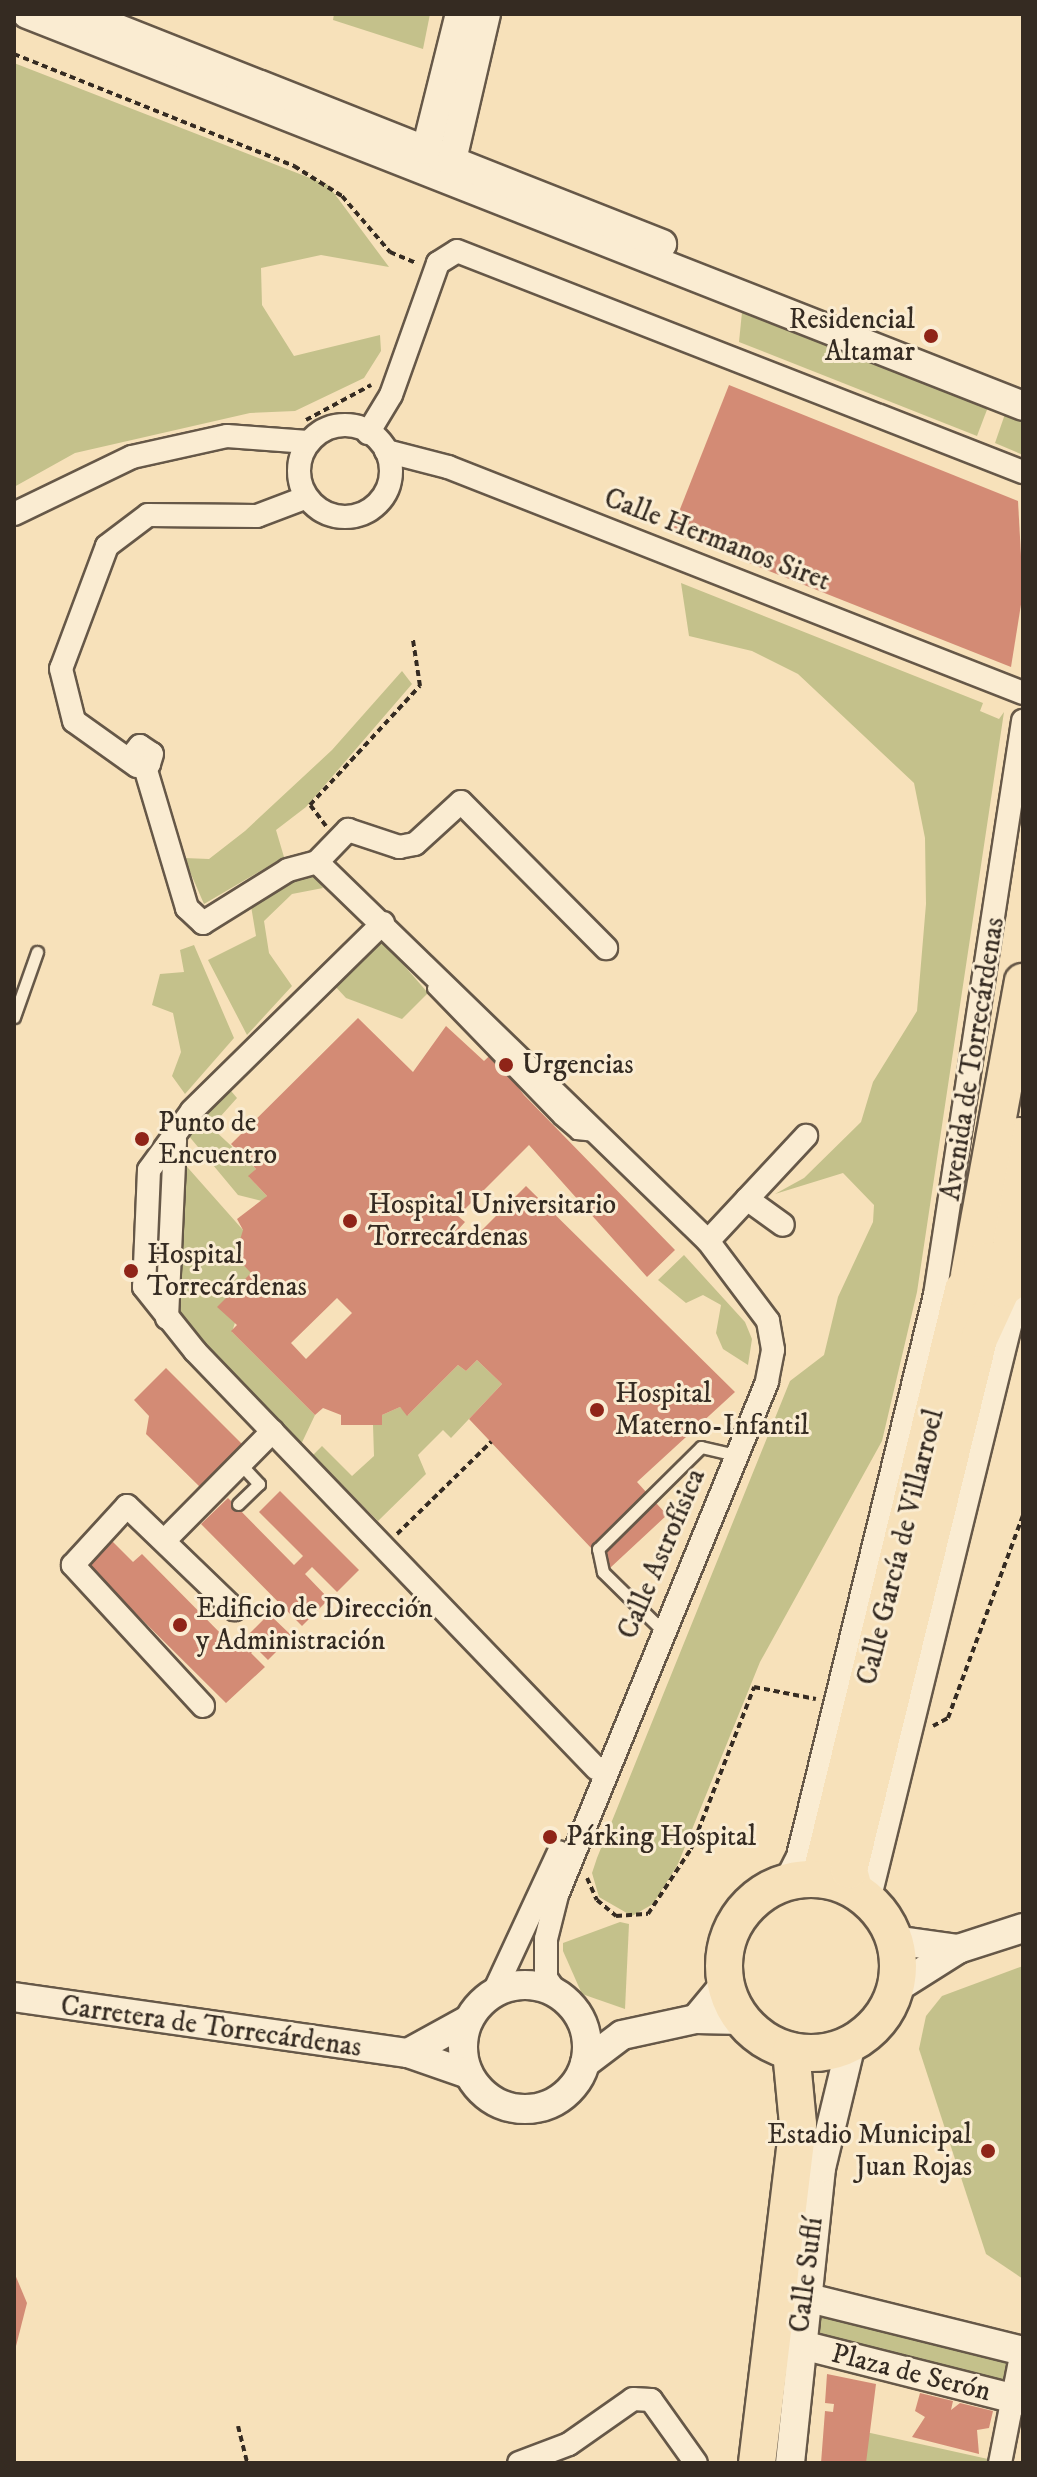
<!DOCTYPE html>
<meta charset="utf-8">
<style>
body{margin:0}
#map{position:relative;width:1037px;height:2477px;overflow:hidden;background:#f7e1ba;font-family:"IM FELL DW Pica",serif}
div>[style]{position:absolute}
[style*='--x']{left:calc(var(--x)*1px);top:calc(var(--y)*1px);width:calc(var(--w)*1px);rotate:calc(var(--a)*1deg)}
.green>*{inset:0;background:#c4c18b}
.building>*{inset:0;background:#d38b75}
.path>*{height:4px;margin-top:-2px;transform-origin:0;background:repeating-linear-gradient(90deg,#352b22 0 6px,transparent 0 10px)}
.roads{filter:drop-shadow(2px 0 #665848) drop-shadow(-2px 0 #665848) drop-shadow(0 2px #665848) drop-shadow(0 -2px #665848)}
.service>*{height:11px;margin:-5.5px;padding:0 5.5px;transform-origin:5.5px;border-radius:5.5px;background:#faecd2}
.minor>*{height:22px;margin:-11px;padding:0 11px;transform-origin:11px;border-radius:11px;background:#faecd2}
.minor>.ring{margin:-11px;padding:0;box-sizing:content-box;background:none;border:22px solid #faecd2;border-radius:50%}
.tertiary>*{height:28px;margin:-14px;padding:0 14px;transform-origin:14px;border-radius:14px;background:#faecd2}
.tertiary>.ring{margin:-14px;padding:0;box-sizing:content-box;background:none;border:28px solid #faecd2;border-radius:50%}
.primary>*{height:36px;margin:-18px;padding:0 18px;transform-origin:18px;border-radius:18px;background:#f7e1ba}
.primary>.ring{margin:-18px;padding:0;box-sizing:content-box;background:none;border:36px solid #f7e1ba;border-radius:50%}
.dots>*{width:22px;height:22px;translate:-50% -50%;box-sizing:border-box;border:4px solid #faecd2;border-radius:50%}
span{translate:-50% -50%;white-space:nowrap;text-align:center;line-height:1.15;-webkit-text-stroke:6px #faecd2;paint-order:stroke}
.poi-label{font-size:28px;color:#352b22}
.right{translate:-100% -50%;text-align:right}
.left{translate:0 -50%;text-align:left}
.street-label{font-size:28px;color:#352b22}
.frame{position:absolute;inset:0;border:16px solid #352b22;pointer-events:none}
</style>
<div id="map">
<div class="green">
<div style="clip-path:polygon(334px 14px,430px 14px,423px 49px,333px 20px)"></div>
<div style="clip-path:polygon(14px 63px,328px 185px,389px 267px,321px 255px,261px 268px,262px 305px,294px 356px,380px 335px,381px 351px,364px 378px,295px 411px,250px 413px,75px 453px,14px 487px)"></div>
<div style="clip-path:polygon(742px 312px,988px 407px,977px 436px,739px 342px)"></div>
<div style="clip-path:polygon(1005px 414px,1023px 423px,1023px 455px,995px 443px)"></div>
<div style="clip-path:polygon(681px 583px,983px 703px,980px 711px,999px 719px,1004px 712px,917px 1292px,882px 1441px,760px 1662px,678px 1864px,653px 1904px,632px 1916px,599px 1897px,592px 1873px,597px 1858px,790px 1381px,824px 1355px,838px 1297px,873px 1222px,874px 1205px,843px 1173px,775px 1194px,804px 1178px,861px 1122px,873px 1082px,917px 1011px,926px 904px,925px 838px,914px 783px,798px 674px,752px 651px,689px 636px)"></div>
<div style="clip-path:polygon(402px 671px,412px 684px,306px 807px,276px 830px,284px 857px,204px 904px,184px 858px,209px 859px,245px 831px,332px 750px)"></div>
<div style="clip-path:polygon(311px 871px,323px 888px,292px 894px,264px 921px,269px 953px,292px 986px,247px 1035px,208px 960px,256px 936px,251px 906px)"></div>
<div style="clip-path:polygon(380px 938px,428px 993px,402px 1019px,346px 998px,334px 985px)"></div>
<div style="clip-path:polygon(194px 945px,234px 1038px,185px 1094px,172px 1076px,181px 1052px,173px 1013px,152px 1005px,160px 974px,184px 972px,180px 950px)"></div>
<div style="clip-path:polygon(226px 1085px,237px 1098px,211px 1127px,256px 1169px,249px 1177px,267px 1196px,262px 1201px,238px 1195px,188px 1135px)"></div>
<div style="clip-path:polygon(181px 1160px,243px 1230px,251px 1273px,232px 1332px,315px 1415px,296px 1455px,144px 1287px,149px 1170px)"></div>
<div style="clip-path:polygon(684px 1255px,745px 1322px,752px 1339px,748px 1365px,723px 1349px,716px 1333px,721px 1305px,703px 1295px,686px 1303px,658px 1280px)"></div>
<div style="clip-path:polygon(477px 1360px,502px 1384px,451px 1438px,443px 1430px,418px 1455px,426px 1474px,378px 1521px,313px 1455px,322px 1446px,352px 1476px,374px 1456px,373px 1425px,382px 1425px,382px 1415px,400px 1407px,408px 1415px,458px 1365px,466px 1371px)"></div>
<div style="clip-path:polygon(620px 1922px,629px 1924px,625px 2009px,582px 1994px,563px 1951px,563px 1943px)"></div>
<div style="clip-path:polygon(1023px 1966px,1023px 2279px,986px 2254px,919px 2049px,926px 2016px,942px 1996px)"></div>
<div style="clip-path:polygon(805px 2297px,1010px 2348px,1023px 2401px,798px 2344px)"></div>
<div style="clip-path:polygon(866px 2432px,1006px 2463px,864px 2463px)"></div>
</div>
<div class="building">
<div style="clip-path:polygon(729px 385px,1018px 501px,1023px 592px,1011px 667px,671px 532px)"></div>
<div style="clip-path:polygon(evenodd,358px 1018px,413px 1072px,446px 1026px,484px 1061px,498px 1048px,527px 1078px,518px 1087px,524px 1095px,675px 1250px,647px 1277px,529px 1145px,458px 1216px,465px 1222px,456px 1232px,468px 1244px,526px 1186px,735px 1392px,637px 1482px,667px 1515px,610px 1568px,469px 1419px,502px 1384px,477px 1360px,466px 1371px,458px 1365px,407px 1416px,400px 1407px,382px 1415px,382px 1425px,341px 1425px,341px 1415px,323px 1408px,315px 1415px,231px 1331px,237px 1325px,217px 1307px,251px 1273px,235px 1256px,243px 1230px,237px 1219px,267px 1196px,248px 1176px,256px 1169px,231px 1144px,358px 1018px,337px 1298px,352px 1313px,306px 1359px,291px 1343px,337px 1298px)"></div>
<div style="clip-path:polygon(145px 1129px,152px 1135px,139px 1149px,133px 1142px)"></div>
<div style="clip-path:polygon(166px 1368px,242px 1444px,200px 1487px,146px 1434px,149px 1416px,134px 1400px)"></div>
<div style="clip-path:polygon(280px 1491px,359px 1570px,337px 1592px,312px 1567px,305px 1574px,329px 1599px,302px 1626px,201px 1524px,228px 1498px,294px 1565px,303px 1556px,259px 1512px)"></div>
<div style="clip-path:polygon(109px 1538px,133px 1562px,142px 1554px,235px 1648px,269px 1614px,292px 1636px,268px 1660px,256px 1648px,251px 1653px,265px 1667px,226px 1703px,85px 1563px)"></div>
<div style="clip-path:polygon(14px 2272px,27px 2303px,15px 2350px,14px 2350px)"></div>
<div style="clip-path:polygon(827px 2374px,876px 2384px,866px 2463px,821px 2463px,825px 2411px,833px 2412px,834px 2404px,825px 2403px)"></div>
<div style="clip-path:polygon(920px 2393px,953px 2401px,951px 2410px,960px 2403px,993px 2411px,989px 2428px,977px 2430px,979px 2454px,912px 2437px,925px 2417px,915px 2411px)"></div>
</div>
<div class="path">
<div style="--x:14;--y:54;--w:302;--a:21.8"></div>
<div style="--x:294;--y:166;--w:57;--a:32"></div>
<div style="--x:342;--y:196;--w:74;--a:49.4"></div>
<div style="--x:390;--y:252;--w:28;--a:23"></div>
<div style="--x:306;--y:420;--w:74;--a:-28.3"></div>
<div style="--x:326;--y:826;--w:26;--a:-127"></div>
<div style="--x:310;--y:805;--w:162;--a:-47.3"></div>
<div style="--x:420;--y:686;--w:47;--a:-98.7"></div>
<div style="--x:397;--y:1534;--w:132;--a:-44.4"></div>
<div style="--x:933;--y:1726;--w:17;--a:-28"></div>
<div style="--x:948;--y:1718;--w:216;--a:-69.7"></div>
<div style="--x:587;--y:1878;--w:24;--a:66"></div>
<div style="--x:597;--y:1900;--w:25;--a:40"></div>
<div style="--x:616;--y:1916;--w:32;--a:-4"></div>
<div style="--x:648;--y:1914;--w:78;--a:-56.5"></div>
<div style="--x:691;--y:1849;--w:174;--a:-68.7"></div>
<div style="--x:754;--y:1687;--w:63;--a:11"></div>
<div style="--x:238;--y:2426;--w:38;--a:76"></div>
</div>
<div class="roads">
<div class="service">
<div style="--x:433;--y:988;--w:181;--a:45.9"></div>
<div style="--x:559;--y:1118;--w:23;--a:41"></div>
<div style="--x:576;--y:1133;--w:19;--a:6"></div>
<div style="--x:14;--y:1017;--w:69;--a:-70.5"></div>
<div style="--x:238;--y:1504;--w:29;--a:-44"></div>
<div style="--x:259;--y:1484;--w:26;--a:-133"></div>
<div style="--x:662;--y:1630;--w:83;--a:-135.5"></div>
<div style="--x:603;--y:1572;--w:24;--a:-102"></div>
<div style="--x:598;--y:1549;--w:145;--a:-44.7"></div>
<div style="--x:701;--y:1447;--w:36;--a:13"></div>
</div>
<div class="minor">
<div class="ring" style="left:299px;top:425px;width:70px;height:70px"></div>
<div style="--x:368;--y:433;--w:44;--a:-58.8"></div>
<div style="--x:391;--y:395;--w:140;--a:-70.4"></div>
<div style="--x:438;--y:263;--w:22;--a:-32"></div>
<div style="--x:457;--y:251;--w:608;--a:21.33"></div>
<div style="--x:386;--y:451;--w:64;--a:14.5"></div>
<div style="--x:448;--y:467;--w:618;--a:21.46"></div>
<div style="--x:14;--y:514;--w:131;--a:-25.8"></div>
<div style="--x:132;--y:457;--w:97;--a:-12.5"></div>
<div style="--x:227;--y:436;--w:81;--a:4.2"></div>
<div style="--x:131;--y:757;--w:14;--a:-51"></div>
<div style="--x:140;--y:746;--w:14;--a:34"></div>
<div style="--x:152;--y:754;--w:10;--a:107"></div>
<div style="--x:149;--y:764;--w:12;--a:171"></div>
<div style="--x:137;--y:766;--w:77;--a:-144.5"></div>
<div style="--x:74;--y:721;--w:54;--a:-104"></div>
<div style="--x:61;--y:669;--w:131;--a:-69.5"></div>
<div style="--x:107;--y:546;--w:51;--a:-37.1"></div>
<div style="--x:148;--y:515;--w:109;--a:0.5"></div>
<div style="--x:257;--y:516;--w:53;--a:-20.8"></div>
<div style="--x:145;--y:767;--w:147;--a:73.4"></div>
<div style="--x:187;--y:908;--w:22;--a:43"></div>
<div style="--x:203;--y:923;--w:100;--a:-31.9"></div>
<div style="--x:288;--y:870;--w:30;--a:-15"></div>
<div style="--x:317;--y:862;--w:45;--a:-45.9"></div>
<div style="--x:348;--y:830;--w:54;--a:18.4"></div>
<div style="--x:399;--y:847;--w:16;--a:-11"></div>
<div style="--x:415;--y:844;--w:62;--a:-42.4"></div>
<div style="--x:461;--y:802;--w:206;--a:45.2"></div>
<div style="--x:317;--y:862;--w:545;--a:44.11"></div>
<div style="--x:708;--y:1241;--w:100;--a:53.1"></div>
<div style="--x:768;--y:1321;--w:29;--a:80"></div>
<div style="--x:773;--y:1350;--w:33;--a:101"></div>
<div style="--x:767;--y:1382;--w:554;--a:112.26"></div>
<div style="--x:557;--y:1895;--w:45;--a:104"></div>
<div style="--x:546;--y:1939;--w:39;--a:90"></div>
<div style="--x:546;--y:1978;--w:16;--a:55"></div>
<div style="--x:383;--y:923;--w:268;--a:135.5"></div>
<div style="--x:192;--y:1111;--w:73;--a:126.1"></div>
<div style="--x:149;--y:1170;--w:117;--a:92.4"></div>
<div style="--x:144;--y:1287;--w:82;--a:51.4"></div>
<div style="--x:195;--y:1351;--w:579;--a:46.12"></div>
<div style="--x:747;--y:1199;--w:44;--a:35.8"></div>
<div style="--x:708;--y:1241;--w:144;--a:-47"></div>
<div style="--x:167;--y:1318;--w:178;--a:-87.4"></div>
<div style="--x:165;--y:1540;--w:153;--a:-45.3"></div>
<div style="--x:203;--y:1706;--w:192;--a:-132.7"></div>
<div style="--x:73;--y:1565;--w:80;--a:-47.5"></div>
<div style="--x:127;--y:1506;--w:149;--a:43.9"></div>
<div style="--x:785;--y:1882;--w:29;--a:-63"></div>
<div style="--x:798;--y:1856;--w:577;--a:-76.28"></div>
<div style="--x:935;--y:1295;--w:581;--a:-81.28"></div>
<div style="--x:869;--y:1901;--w:600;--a:-76.22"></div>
<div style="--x:1012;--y:1318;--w:18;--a:-52"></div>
<div style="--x:494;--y:1992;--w:154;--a:-65.1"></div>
<div style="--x:519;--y:2463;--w:53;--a:-20.8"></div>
<div style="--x:569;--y:2444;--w:78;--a:-35.1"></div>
<div style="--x:633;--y:2399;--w:18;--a:3"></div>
<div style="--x:651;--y:2400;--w:77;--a:54.5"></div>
<div style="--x:1000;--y:2463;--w:114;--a:-78.9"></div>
</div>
<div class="tertiary">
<div style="--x:27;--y:14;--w:1070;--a:21.48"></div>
<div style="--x:81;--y:14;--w:625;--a:21.6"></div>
<div style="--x:426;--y:150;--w:140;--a:-76"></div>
<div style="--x:452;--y:160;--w:150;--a:-76.9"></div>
<div style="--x:894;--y:1940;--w:65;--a:8"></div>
<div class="ring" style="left:463px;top:1985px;width:96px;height:96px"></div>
<div style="--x:895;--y:1989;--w:75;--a:-32.4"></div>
<div style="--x:958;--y:1949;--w:68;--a:-17.9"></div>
<div style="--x:14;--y:1997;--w:398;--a:8.1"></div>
<div style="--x:408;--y:2053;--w:64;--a:19.3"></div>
<div style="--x:696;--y:2019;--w:45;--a:-50.4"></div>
<div style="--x:408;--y:2053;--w:68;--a:-28.8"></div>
<div style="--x:585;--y:2063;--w:46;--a:-37.1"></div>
<div style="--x:622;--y:2035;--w:76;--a:-12.2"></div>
<div style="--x:696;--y:2019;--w:46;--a:1.2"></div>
<div style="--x:805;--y:2297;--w:225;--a:13.9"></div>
<div style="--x:798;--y:2344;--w:232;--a:14.2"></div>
<div style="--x:790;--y:2463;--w:297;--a:-84"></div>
<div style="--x:821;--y:2168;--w:128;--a:-76.4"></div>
</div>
<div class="primary">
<div style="--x:1019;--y:1136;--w:94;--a:98"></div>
<div style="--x:1006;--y:1229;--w:34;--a:60"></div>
<div style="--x:969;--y:1275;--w:298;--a:-79.6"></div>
<div style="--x:820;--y:1878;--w:605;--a:-76.33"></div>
<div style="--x:963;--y:1290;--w:34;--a:-56"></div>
<div style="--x:982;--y:1262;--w:41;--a:-5.6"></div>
<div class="ring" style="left:724px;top:1879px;width:138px;height:138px"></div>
<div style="--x:854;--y:1889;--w:20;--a:-105"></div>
<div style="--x:849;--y:1870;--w:547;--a:-76.24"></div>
<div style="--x:979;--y:1339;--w:55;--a:-65.3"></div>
<div style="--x:1002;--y:1289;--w:26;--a:-36"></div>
<div style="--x:757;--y:2463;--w:341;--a:-83.1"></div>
<div style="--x:798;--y:2124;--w:73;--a:-95.5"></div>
</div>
</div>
<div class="dots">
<div style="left:931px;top:336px;background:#8f2418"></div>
<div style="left:506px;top:1065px;background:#8f2418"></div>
<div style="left:142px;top:1139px;background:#8f2418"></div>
<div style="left:350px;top:1221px;background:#8f2418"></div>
<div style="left:131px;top:1271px;background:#8f2418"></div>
<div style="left:597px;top:1410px;background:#8f2418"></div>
<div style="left:180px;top:1625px;background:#8f2418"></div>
<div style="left:550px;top:1837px;background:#8f2418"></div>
<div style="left:988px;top:2151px;background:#8f2418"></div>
</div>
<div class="poi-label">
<span class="right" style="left:915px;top:336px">Residencial<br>Altamar</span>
<span class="left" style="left:522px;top:1065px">Urgencias</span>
<span class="left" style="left:158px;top:1139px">Punto de<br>Encuentro</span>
<span class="left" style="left:368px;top:1221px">Hospital Universitario<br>Torrecárdenas</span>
<span class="left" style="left:147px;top:1271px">Hospital<br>Torrecárdenas</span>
<span class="left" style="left:615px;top:1410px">Hospital<br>Materno-Infantil</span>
<span class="left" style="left:196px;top:1625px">Edificio de Dirección<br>y Administración</span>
<span class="left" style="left:566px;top:1837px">Párking Hospital</span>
<span class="right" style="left:972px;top:2151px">Estadio Municipal<br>Juan Rojas</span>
</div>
<div class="street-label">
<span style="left:717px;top:540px;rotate:21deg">Calle Hermanos Siret</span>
<span style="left:973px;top:1059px;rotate:-81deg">Avenida de Torrecárdenas</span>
<span style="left:901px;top:1547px;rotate:-76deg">Calle García de Villarroel</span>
<span style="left:662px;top:1554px;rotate:-67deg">Calle Astrofísica</span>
<span style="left:211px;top:2027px;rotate:8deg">Carretera de Torrecárdenas</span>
<span style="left:807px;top:2275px;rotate:-83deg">Calle Suflí</span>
<span style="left:911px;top:2373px;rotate:14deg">Plaza de Serón</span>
</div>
<div class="frame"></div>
</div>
